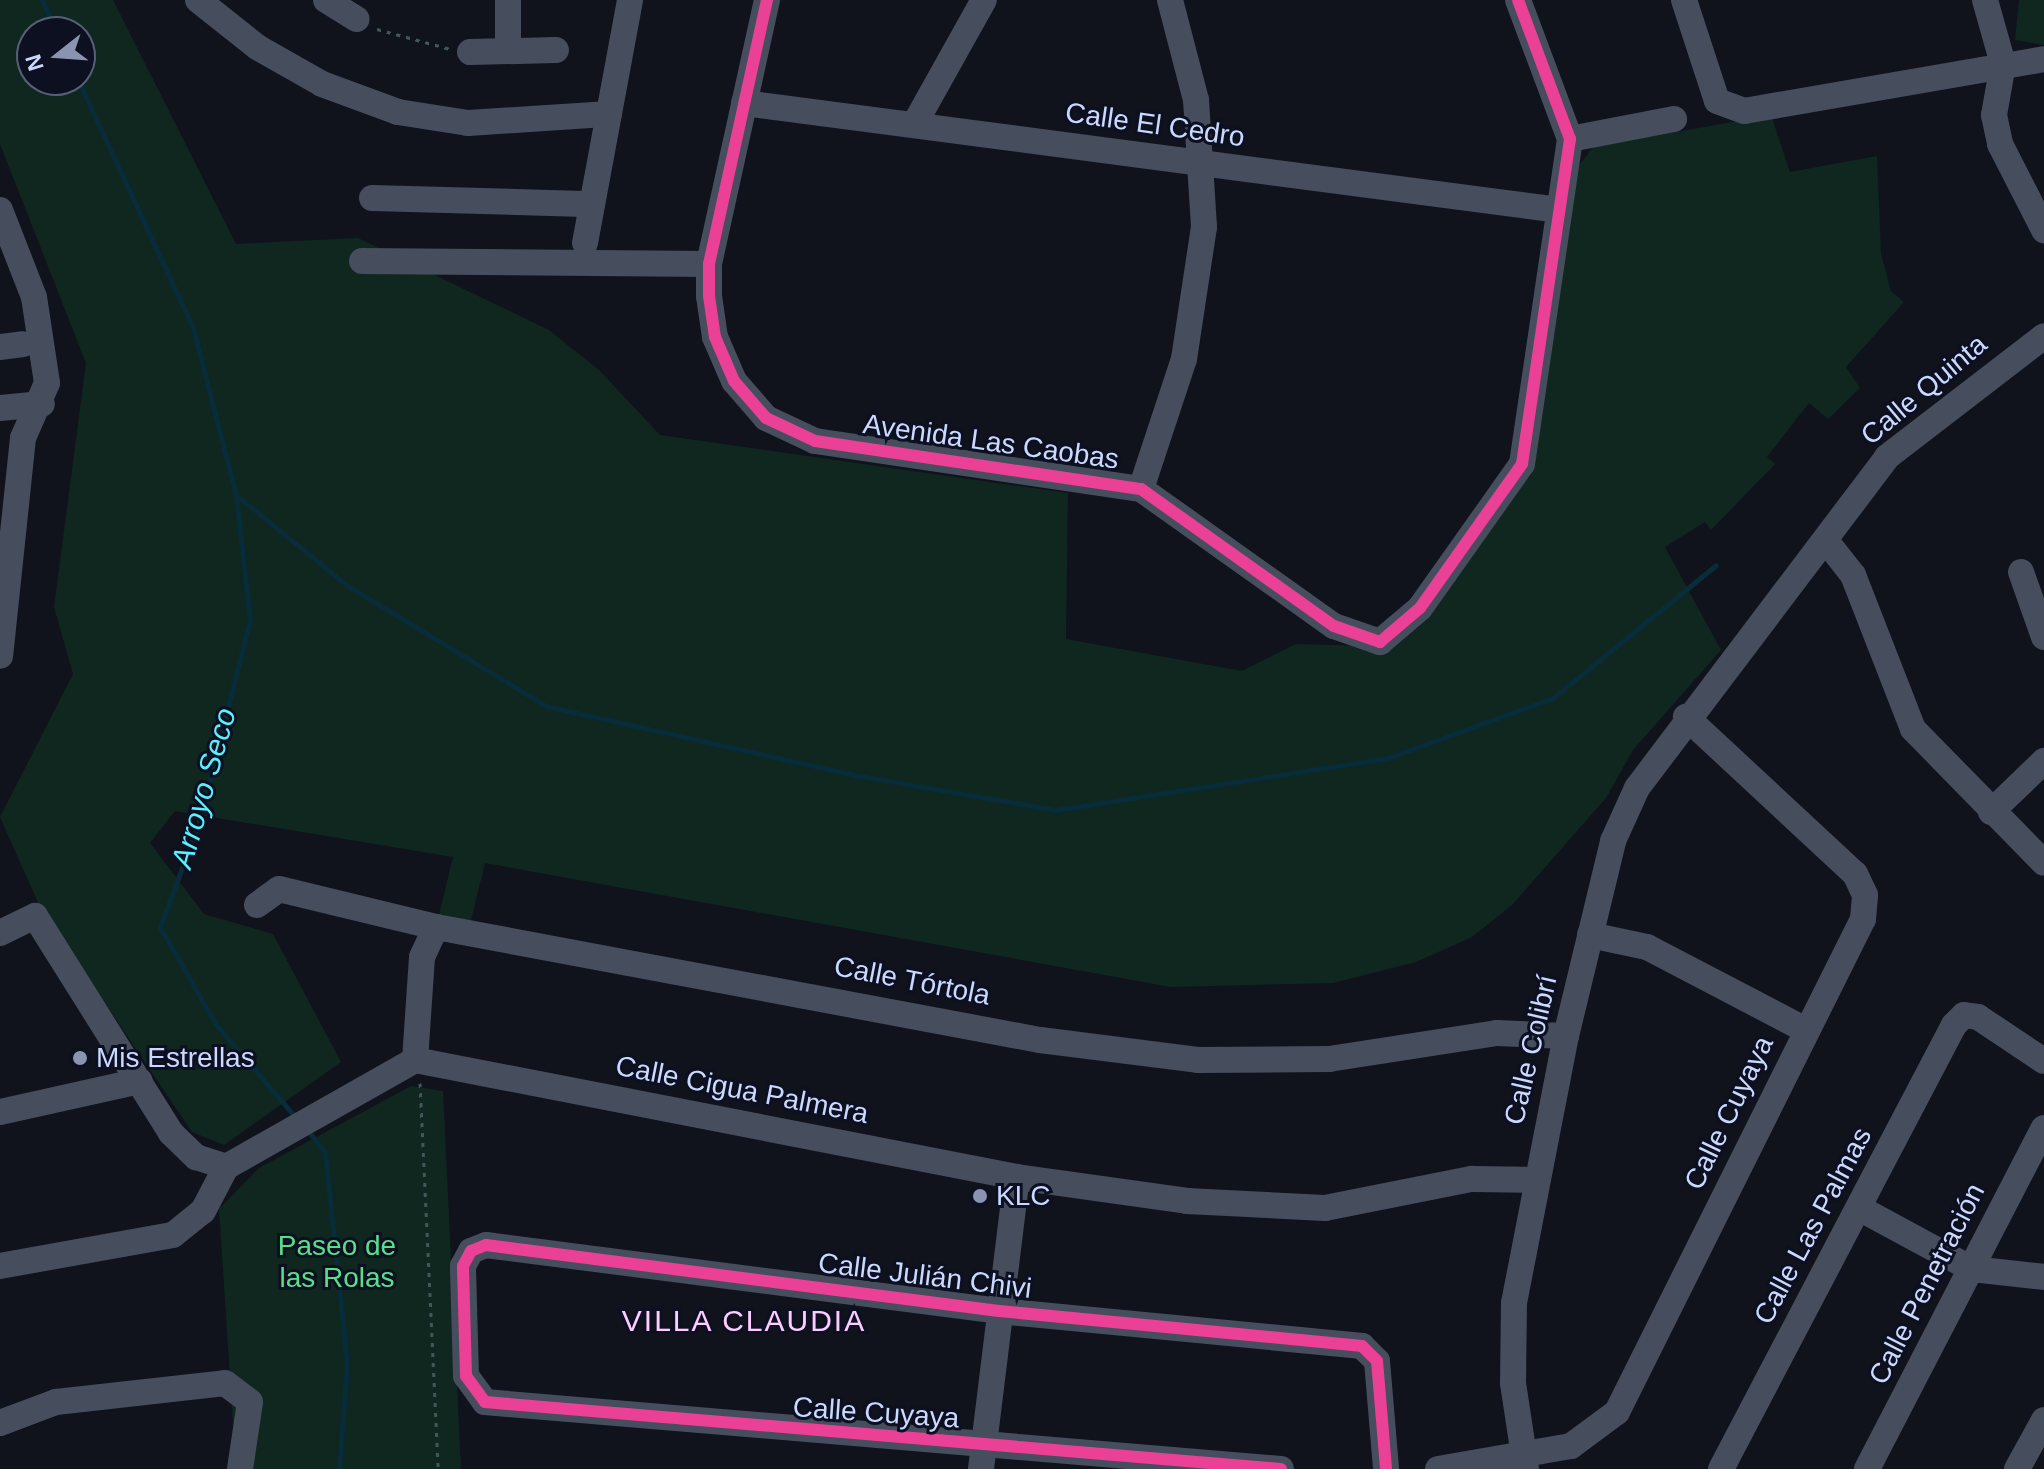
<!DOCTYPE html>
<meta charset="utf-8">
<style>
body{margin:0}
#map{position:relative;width:2044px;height:1469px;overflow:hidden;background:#10131c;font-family:Helvetica,sans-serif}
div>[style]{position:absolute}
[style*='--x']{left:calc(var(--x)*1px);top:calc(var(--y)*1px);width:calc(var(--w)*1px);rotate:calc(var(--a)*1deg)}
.green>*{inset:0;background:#0f271f}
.stream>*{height:5px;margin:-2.5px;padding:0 2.5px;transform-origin:2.5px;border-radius:2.5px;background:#092c3a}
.path>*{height:3px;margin-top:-1.5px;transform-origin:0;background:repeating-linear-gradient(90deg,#42575a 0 4px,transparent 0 10px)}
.minor>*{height:26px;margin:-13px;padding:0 13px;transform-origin:13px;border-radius:13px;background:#464d5d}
.cycleway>*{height:12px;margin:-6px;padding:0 6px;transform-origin:6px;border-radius:6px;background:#ea4096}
.dots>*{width:22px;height:22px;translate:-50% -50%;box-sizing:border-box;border:4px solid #0c1020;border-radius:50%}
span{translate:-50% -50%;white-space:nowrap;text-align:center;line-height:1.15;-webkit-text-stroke:6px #0c1020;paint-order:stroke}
.street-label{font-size:28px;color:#cbd9ff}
.poi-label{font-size:28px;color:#cbd9ff}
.left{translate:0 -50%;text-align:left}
.park-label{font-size:28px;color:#57e08a}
.water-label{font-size:30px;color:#59f0ff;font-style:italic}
.neighbourhood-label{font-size:30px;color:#fecdff;letter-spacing:2px}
.north{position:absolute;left:16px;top:16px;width:80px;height:80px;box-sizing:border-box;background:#0c1020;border:2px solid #586079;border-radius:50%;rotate:253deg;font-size:22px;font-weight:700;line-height:32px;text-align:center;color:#cbd9ff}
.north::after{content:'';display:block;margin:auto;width:28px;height:36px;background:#8a94b0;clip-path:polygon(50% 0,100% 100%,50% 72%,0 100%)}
</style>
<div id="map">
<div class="green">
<div style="clip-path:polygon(evenodd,0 0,113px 0,236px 244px,358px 238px,549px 330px,599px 370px,660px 435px,1068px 493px,1066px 639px,1242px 671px,1296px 644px,1370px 646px,1448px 558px,1528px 430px,1574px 172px,1593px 147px,1771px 115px,1790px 172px,1877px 156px,1881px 254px,1891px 291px,1904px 302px,1846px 367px,1860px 388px,1828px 419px,1809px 403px,1767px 457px,1775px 464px,1711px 530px,1705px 522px,1665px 547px,1721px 650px,1633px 750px,1606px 798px,1512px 905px,1472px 937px,1416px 962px,1333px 983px,1171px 987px,485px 863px,468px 932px,436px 927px,453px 857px,175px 811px,150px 843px,204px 914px,273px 934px,341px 1062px,224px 1145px,192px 1132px,40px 907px,0 817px,73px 674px,54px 607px,86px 363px,0 144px,0 0,32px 32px,80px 32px,80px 80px,32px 80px,32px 32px)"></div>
<div style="clip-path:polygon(2019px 0,2044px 0,2044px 45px,2015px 40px)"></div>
<div style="clip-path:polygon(411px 1086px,443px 1091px,461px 1469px,236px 1469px,219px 1209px,259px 1168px)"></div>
</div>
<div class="stream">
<div style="--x:42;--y:0;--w:35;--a:66"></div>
<div style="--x:78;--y:80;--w:273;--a:65.1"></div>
<div style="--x:193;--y:328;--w:172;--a:75.6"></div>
<div style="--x:236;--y:495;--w:125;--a:83.6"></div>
<div style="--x:250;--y:619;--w:209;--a:104.1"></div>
<div style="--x:199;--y:822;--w:112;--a:110.4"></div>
<div style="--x:160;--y:927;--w:111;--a:60.2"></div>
<div style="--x:215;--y:1023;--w:125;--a:49.5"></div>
<div style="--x:236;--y:495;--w:144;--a:39.1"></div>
<div style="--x:348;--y:586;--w:232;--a:31.2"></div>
<div style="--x:546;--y:706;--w:322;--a:12.6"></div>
<div style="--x:860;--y:776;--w:199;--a:9.8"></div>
<div style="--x:1056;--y:810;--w:336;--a:-8.9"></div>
<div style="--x:1388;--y:758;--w:176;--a:-20"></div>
<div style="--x:1553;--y:698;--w:210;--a:-39.2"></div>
<div style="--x:308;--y:1131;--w:27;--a:51"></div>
<div style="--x:325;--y:1152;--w:213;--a:84.1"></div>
<div style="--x:347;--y:1364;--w:105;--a:94.4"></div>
</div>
<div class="path">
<div style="--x:377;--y:29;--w:76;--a:15.3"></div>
<div style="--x:420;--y:1083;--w:386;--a:87.3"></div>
</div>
<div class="minor">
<div style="--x:198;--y:0;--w:75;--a:38.5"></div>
<div style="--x:257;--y:47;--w:75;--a:29.6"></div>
<div style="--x:322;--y:84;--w:81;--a:20.2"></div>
<div style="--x:398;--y:112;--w:71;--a:8.9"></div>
<div style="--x:468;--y:123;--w:141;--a:-3.7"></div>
<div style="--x:326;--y:0;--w:36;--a:32"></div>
<div style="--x:508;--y:0;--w:51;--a:90"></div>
<div style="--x:767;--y:0;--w:270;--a:102.4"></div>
<div style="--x:709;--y:264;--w:32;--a:90"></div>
<div style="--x:709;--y:296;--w:41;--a:81.7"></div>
<div style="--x:715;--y:337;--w:48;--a:66.6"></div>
<div style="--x:734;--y:381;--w:49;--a:49.1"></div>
<div style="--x:766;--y:418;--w:54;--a:25.1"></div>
<div style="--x:815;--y:441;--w:330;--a:8.4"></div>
<div style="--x:1141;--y:489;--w:237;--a:35.4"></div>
<div style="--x:1334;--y:626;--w:49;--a:19.2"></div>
<div style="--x:1380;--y:642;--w:52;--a:-40.4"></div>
<div style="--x:1420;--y:608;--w:176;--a:-54.7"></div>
<div style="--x:1522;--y:464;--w:329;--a:-81.6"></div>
<div style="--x:1570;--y:139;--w:148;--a:-110.5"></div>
<div style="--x:1684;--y:0;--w:106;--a:71.9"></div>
<div style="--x:1717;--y:101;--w:29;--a:20"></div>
<div style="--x:1744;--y:111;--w:304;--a:-9.8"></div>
<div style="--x:1985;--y:0;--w:66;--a:74.3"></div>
<div style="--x:2003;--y:64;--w:52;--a:100"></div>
<div style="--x:1994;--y:115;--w:30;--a:78"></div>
<div style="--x:2000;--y:144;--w:97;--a:62.9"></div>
<div style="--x:470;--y:52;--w:86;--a:-1.3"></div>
<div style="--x:744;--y:103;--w:822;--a:7.48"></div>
<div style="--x:914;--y:125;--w:143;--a:-60.8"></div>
<div style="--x:1570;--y:139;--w:106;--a:-10.9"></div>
<div style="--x:372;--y:198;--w:220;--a:1.6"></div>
<div style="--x:0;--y:210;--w:93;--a:68.7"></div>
<div style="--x:34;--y:297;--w:87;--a:81.4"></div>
<div style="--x:47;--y:383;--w:60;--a:113.6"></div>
<div style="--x:23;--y:438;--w:219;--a:96"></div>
<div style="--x:585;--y:243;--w:247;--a:-79.5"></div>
<div style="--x:362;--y:261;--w:347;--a:0.5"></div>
<div style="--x:0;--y:347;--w:23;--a:-7"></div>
<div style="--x:0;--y:408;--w:42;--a:-5.4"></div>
<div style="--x:1141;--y:489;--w:137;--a:-71.7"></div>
<div style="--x:1184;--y:359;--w:134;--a:-81.4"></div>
<div style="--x:1204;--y:227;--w:127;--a:-93.6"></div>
<div style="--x:1196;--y:100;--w:103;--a:-104.6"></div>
<div style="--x:1827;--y:542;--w:42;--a:51.8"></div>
<div style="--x:1853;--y:575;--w:165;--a:68.7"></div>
<div style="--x:1913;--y:729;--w:187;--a:45.6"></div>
<div style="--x:2021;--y:572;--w:69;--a:70.5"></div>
<div style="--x:1991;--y:812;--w:74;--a:-43.9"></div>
<div style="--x:257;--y:905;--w:27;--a:-36"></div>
<div style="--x:279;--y:889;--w:162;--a:13.6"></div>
<div style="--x:436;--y:927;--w:614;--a:10.6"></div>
<div style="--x:1040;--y:1040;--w:159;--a:7.2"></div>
<div style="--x:1198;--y:1060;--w:131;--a:-0.4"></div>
<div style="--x:1329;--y:1059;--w:170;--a:-8.8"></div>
<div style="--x:1497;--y:1033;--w:69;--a:2.5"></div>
<div style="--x:0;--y:933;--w:39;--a:-26"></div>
<div style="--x:35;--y:916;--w:256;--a:57.9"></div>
<div style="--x:171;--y:1133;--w:35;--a:44"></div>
<div style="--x:196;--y:1157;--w:32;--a:18"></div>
<div style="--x:1590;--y:935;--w:58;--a:11.9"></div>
<div style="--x:1647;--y:947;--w:179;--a:27.6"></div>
<div style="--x:415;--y:1060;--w:103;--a:-86.1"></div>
<div style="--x:422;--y:957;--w:33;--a:-65"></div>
<div style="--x:0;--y:1112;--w:143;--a:-12.5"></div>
<div style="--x:1859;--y:1208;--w:128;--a:28.4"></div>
<div style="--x:1972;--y:1269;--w:72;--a:6.3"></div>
<div style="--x:0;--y:1266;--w:176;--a:-10.2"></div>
<div style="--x:173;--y:1235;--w:38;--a:-39"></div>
<div style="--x:203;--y:1211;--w:50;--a:-62.4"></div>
<div style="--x:226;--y:1167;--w:217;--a:-29.5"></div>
<div style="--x:415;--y:1060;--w:613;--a:11"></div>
<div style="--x:1017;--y:1177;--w:172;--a:8"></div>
<div style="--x:1187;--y:1201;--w:138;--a:2.9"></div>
<div style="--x:1325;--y:1208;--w:150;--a:-11.2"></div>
<div style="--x:1472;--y:1179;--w:63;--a:0.9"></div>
<div style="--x:0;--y:1423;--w:60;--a:-20.6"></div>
<div style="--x:56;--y:1402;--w:170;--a:-6.4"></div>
<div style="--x:225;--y:1383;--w:31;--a:37"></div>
<div style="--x:250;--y:1402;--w:68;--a:98.5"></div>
<div style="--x:981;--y:1469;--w:294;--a:-83"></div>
<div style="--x:1281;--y:1469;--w:799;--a:-175.19"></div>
<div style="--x:485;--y:1402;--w:32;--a:-126"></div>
<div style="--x:466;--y:1376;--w:110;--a:-91.6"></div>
<div style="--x:463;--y:1266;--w:17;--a:-62"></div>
<div style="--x:471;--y:1251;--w:16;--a:-22"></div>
<div style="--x:486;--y:1245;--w:517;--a:7.33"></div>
<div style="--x:999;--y:1311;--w:365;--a:5.5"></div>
<div style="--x:1362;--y:1346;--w:21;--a:45"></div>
<div style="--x:1377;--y:1361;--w:108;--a:85.2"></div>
<div style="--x:1438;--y:1469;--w:135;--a:-9.8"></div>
<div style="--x:1571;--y:1446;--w:57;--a:-36.5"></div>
<div style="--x:1617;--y:1412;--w:551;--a:-63.48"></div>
<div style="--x:1863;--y:919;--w:24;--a:-85"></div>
<div style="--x:1865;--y:895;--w:23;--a:-115"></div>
<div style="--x:1855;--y:874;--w:231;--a:-137.1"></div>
<div style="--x:1526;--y:1469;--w:87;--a:-98.6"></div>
<div style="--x:1513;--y:1383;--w:80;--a:-89.3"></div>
<div style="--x:1514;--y:1303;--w:272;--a:-79"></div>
<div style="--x:1566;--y:1036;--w:201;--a:-76.4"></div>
<div style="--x:1613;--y:841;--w:58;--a:-65.6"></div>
<div style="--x:1637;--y:788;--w:415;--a:-52.9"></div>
<div style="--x:1887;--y:457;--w:198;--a:-37.6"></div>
<div style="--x:1721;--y:1469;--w:501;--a:-62.31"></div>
<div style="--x:1954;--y:1025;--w:14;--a:-45"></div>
<div style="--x:1964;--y:1015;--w:14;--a:8"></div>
<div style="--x:1978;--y:1017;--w:79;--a:33.7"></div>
<div style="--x:1867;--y:1469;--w:384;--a:-62.6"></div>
<div style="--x:2017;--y:1469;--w:56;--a:-61.1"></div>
</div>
<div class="cycleway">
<div style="--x:767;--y:0;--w:270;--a:102.4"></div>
<div style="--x:709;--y:264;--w:32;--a:90"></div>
<div style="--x:709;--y:296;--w:41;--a:81.7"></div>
<div style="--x:715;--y:337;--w:48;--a:66.6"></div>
<div style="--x:734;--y:381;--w:49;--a:49.1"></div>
<div style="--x:766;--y:418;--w:54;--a:25.1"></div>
<div style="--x:815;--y:441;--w:330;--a:8.4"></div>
<div style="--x:1141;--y:489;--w:237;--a:35.4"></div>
<div style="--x:1334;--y:626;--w:49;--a:19.2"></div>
<div style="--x:1380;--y:642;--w:52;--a:-40.4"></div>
<div style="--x:1420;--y:608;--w:176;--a:-54.7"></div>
<div style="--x:1522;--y:464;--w:329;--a:-81.6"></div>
<div style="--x:1570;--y:139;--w:148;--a:-110.5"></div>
<div style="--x:1281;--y:1469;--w:799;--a:-175.19"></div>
<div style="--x:485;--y:1402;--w:32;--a:-126"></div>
<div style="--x:466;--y:1376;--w:110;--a:-91.6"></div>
<div style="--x:463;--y:1266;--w:17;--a:-62"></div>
<div style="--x:471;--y:1251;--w:16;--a:-22"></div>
<div style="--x:486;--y:1245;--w:517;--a:7.33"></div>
<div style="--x:999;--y:1311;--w:365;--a:5.5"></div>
<div style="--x:1362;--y:1346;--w:21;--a:45"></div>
<div style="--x:1377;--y:1361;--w:108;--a:85.2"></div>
</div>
<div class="dots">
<div style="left:80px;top:1058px;background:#8a94b0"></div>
<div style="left:980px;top:1196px;background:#8a94b0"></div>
</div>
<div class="street-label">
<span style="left:1155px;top:125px;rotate:8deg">Calle El Cedro</span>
<span style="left:1924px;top:390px;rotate:-40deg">Calle Quinta</span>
<span style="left:991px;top:442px;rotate:8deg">Avenida Las Caobas</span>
<span style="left:912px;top:981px;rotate:11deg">Calle Tórtola</span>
<span style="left:1531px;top:1050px;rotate:-77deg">Calle Colibrí</span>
<span style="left:742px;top:1090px;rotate:11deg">Calle Cigua Palmera</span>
<span style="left:1729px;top:1113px;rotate:-64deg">Calle Cuyaya</span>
<span style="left:1813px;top:1226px;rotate:-62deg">Calle Las Palmas</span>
<span style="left:925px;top:1276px;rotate:7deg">Calle Julián Chivi</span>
<span style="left:1927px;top:1284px;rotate:-63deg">Calle Penetración</span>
<span style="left:876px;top:1413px;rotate:4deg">Calle Cuyaya</span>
</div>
<div class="poi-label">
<span class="left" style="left:96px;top:1058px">Mis Estrellas</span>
<span class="left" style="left:996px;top:1196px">KLC</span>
</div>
<div class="park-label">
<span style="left:337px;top:1262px">Paseo de<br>las Rolas</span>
</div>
<div class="water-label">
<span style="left:204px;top:788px;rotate:-74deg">Arroyo Seco</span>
</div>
<div class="neighbourhood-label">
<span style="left:744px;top:1321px">VILLA CLAUDIA</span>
</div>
<div class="north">N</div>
</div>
